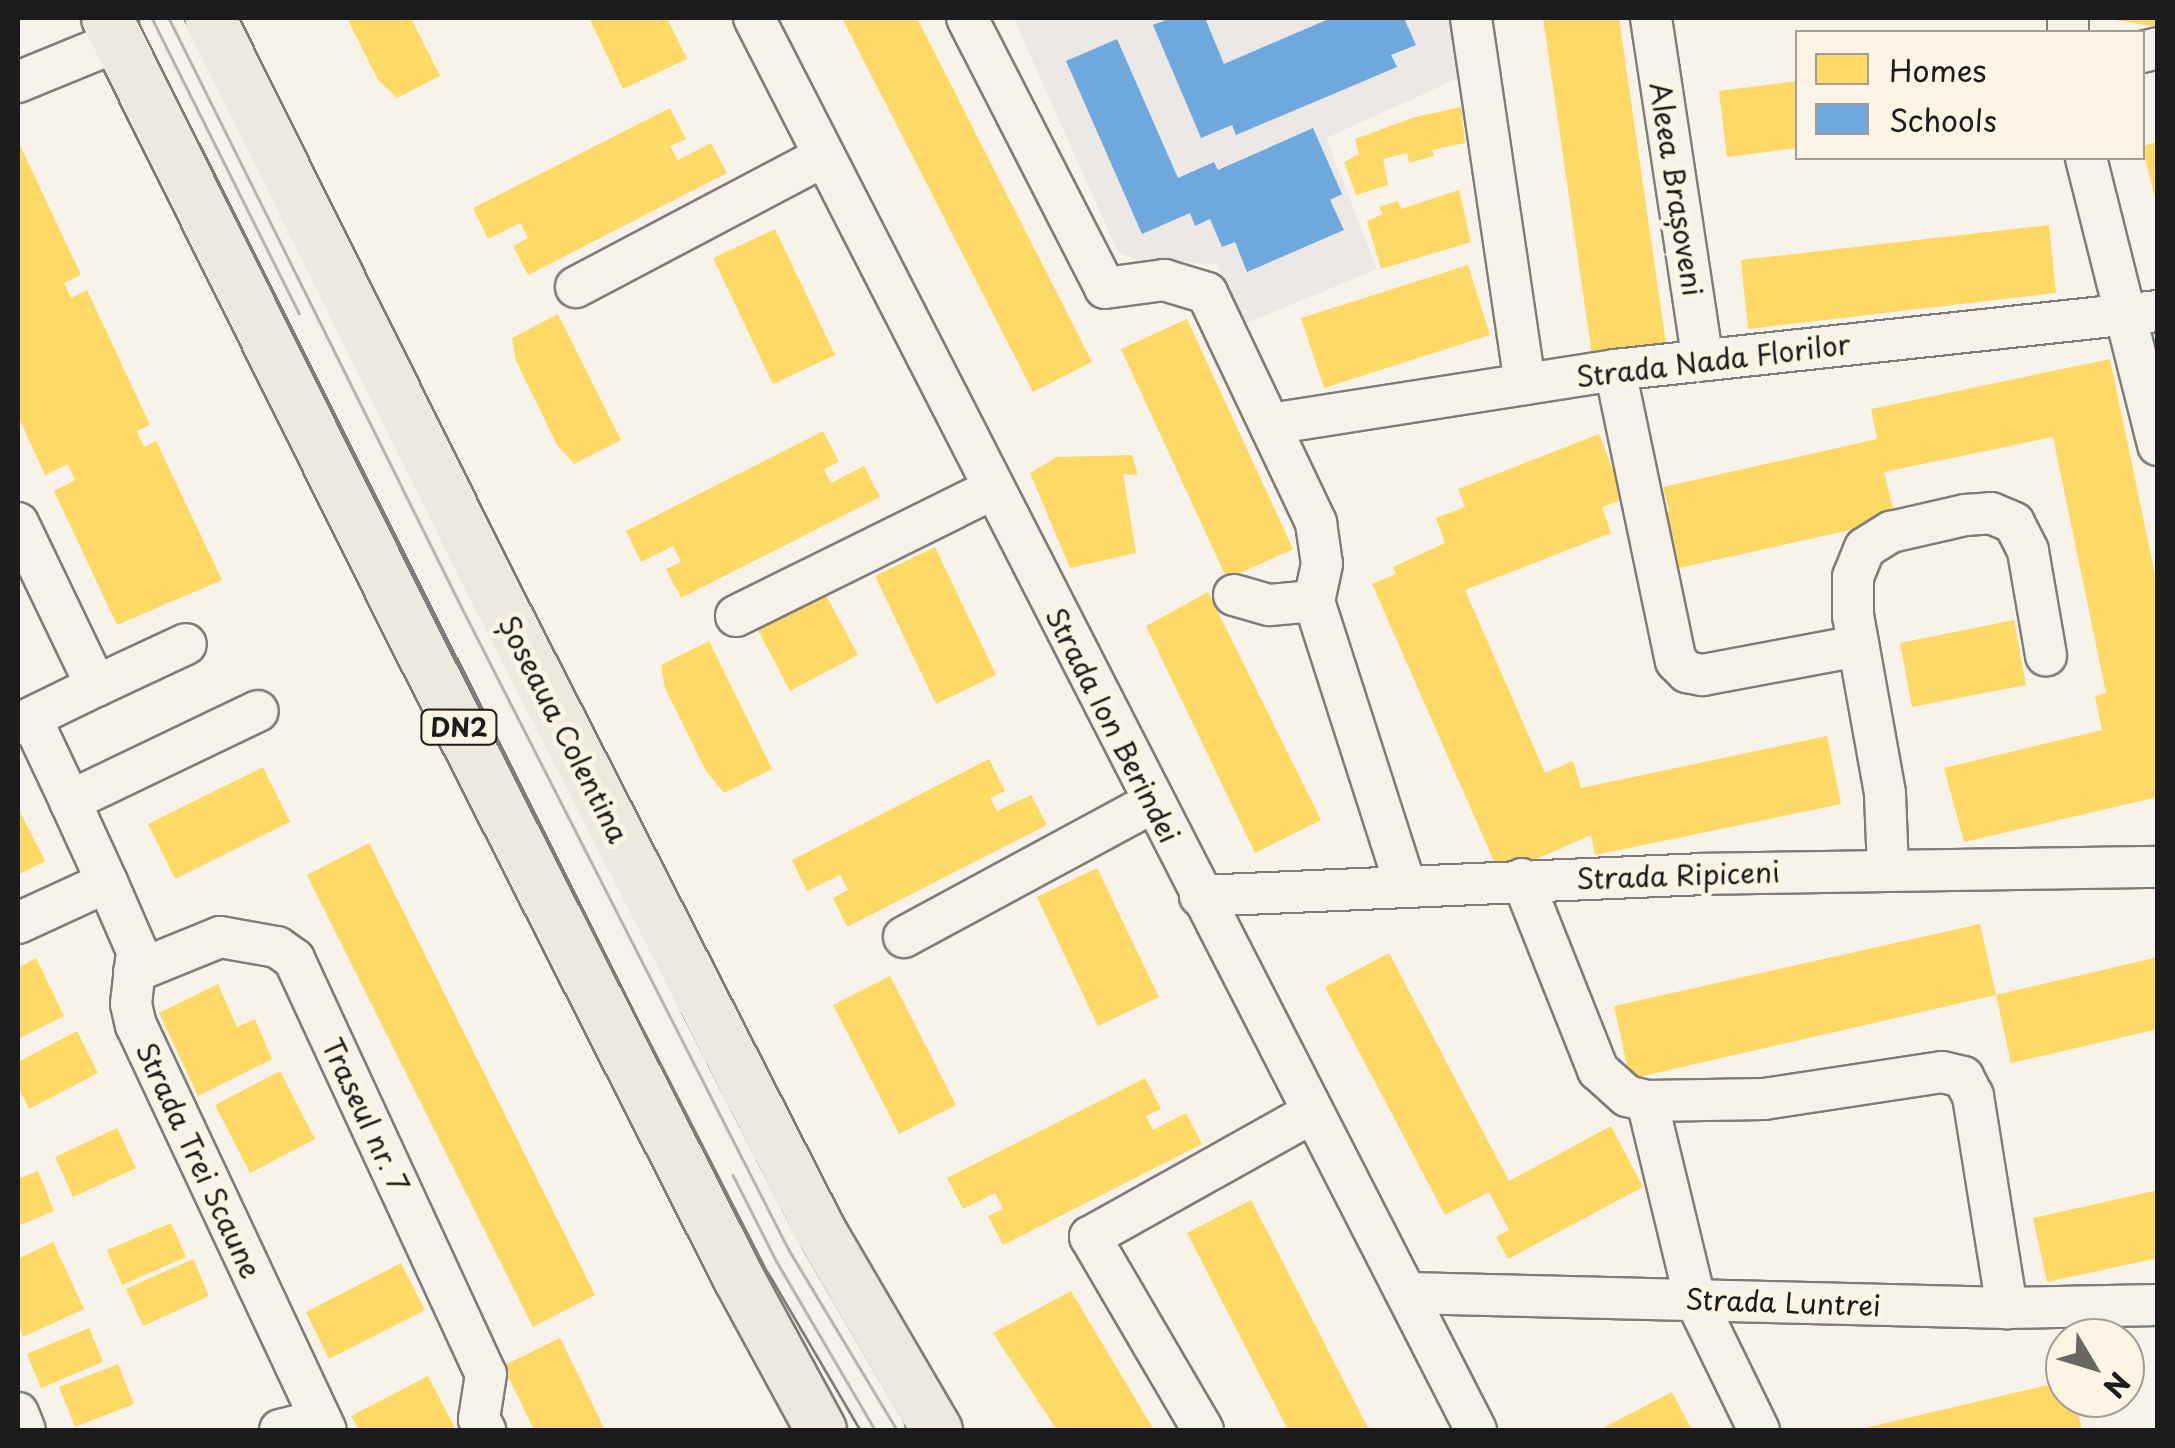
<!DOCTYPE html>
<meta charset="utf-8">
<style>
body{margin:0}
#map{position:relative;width:2175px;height:1448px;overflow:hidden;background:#f7f3ea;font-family:"Playpen Sans",sans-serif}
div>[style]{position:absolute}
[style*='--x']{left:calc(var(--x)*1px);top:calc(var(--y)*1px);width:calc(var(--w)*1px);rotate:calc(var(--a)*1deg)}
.built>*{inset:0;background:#ebe8e6}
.homes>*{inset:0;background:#ffd966}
.schools>*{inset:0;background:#6fa8dc}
.roads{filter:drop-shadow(2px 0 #7f7d79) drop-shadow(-2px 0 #7f7d79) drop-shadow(0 2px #7f7d79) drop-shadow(0 -2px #7f7d79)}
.minor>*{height:40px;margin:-20px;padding:0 20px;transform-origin:20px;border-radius:20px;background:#f5f2ec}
.major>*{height:50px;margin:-25px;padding:0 25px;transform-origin:25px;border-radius:25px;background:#eee9df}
.tram>*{height:2.5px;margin:-1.25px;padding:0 1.25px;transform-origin:1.25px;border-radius:1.25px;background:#b6b4af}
span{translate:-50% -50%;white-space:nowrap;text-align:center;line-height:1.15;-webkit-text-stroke:10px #fcf5e5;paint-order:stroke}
.shield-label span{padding:2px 8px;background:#fcf5e5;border:2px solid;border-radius:8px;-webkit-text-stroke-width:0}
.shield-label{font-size:25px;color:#1c1c1c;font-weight:700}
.street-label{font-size:28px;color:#1c1c1c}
.frame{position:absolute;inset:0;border:20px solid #1c1c1c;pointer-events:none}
.legend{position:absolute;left:1795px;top:30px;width:350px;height:130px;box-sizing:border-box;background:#fcf5e5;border:2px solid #a29e95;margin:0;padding:12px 18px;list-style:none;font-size:30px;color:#1c1c1c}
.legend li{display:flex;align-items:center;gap:20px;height:50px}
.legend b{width:50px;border:2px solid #a29e95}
.north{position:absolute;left:2045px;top:1318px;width:100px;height:100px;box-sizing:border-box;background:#fcf5e5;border:2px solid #a29e95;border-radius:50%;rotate:128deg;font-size:28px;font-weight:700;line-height:40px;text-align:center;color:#1c1c1c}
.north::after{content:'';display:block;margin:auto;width:35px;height:45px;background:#696764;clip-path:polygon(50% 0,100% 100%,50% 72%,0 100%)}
</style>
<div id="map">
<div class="built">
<div style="clip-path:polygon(1455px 18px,1463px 76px,1326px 138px,1377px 269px,1242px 325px,1217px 264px,1139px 261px,1118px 252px,1014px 19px)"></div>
</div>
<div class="homes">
<div style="clip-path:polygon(347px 18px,411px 18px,440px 76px,397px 98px,378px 80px)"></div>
<div style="clip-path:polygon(589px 18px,667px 18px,687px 59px,623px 89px)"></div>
<div style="clip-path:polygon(842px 18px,917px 18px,1092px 362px,1033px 392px)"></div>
<div style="clip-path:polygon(1543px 18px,1619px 18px,1666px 344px,1592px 355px)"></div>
<div style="clip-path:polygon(2115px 18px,2158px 18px,2158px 27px,2115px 20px)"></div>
<div style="clip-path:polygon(1798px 81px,1798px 148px,1727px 157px,1719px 91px)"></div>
<div style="clip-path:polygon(1461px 107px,1465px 143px,1432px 150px,1434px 156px,1409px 163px,1407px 153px,1383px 159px,1388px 185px,1356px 195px,1344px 162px,1359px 154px,1355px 139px,1415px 117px)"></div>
<div style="clip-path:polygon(670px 108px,686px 139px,670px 146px,678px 160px,711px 143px,727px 173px,528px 275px,513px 246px,528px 238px,520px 223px,488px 239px,473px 208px)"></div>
<div style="clip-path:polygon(18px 141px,81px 275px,64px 283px,71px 298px,87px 290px,150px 425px,137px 431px,144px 447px,156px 441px,222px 580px,117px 625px,54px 491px,75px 480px,68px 464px,45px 475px,18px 416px)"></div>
<div style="clip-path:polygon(2158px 142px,2158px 202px,2156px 202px,2142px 146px)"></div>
<div style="clip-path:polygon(1459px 190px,1471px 242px,1381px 269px,1367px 221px,1383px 214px,1379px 207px,1398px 201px,1401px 209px)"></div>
<div style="clip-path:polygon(2049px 225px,2056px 293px,1748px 329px,1741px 260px)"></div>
<div style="clip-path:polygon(775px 229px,835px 355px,773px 384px,713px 258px)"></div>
<div style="clip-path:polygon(1468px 265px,1490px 335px,1324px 388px,1301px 318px)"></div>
<div style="clip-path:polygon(558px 314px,621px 440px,574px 464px,557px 445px,516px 361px,512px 338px)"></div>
<div style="clip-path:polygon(1187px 319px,1293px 549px,1227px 579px,1121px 349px)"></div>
<div style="clip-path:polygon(2110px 359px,2158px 589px,2158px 797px,1964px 842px,1944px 768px,2102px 730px,2095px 696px,2106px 693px,2053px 437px,1884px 472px,1896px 520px,1670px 570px,1653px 515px,1669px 511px,1663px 487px,1877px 439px,1871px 409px)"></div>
<div style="clip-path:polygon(823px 431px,839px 462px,824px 469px,831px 483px,864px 466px,880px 497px,681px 598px,666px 569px,681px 562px,673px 546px,641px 562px,626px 531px)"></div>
<div style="clip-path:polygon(1599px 434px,1624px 499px,1602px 507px,1611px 533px,1465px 590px,1545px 773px,1573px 761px,1581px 788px,1827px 736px,1841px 804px,1595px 855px,1591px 835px,1500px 875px,1372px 584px,1396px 574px,1393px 567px,1445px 543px,1436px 518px,1465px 507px,1458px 489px)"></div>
<div style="clip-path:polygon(1132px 455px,1138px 475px,1123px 474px,1136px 553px,1070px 568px,1030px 473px,1057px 457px)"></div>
<div style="clip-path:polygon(935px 547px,996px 675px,936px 704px,875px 576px)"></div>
<div style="clip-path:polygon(1208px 592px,1321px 820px,1255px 853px,1146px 626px)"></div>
<div style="clip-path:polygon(826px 595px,858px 655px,790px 691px,758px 630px)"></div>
<div style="clip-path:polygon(2014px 620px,2026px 685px,1912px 707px,1900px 643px)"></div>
<div style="clip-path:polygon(709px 641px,772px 769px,724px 793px,706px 771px,665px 688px,661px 665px)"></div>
<div style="clip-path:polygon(989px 759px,1005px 791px,990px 798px,997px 811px,1031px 795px,1047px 825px,847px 927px,833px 898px,848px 890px,840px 875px,807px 891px,792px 860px)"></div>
<div style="clip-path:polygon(263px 767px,290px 822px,175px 879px,148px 824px)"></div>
<div style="clip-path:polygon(18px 808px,45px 861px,18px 875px)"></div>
<div style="clip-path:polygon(369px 843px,595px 1295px,533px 1327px,307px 875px)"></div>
<div style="clip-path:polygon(1097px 868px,1159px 997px,1098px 1026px,1037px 897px)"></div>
<div style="clip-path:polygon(1980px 924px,1996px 995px,2158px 957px,2158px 1029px,2011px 1063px,1996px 995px,1630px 1079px,1614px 1006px)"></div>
<div style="clip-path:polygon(1389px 953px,1509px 1181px,1611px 1126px,1643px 1187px,1508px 1259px,1496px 1237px,1509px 1230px,1489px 1192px,1445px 1215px,1325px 987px)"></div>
<div style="clip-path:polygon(36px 958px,64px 1016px,18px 1039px,18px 968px)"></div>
<div style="clip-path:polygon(890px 976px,956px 1105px,899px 1134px,833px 1005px)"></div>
<div style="clip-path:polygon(218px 984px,237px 1027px,255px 1019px,272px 1059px,198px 1096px,159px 1013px)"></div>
<div style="clip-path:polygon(77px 1031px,98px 1073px,29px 1109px,18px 1087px,18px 1062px)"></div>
<div style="clip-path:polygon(280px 1071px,315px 1139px,250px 1173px,215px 1105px)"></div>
<div style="clip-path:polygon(1145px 1078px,1161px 1109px,1146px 1116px,1153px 1130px,1186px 1113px,1202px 1144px,1003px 1245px,988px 1216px,1003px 1209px,995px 1193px,963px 1209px,947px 1178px)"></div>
<div style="clip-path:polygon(117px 1128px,136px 1168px,73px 1197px,55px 1157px)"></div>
<div style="clip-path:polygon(38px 1171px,54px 1211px,18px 1226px,18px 1179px)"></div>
<div style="clip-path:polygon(2158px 1190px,2158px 1258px,2047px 1282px,2033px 1218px)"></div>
<div style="clip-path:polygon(1251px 1200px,1369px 1430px,1288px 1430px,1187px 1233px)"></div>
<div style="clip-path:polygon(171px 1223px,186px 1257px,122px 1285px,107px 1250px)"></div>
<div style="clip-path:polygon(53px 1242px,84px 1309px,23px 1337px,18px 1323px,18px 1259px)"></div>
<div style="clip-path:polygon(193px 1259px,209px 1296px,143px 1326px,126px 1289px)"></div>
<div style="clip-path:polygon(401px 1263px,425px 1310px,329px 1359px,306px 1312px)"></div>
<div style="clip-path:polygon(1071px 1291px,1154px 1430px,1057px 1430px,993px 1333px)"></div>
<div style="clip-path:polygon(89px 1328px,103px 1362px,41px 1388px,27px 1354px)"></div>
<div style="clip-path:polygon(560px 1338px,605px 1430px,534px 1430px,503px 1366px)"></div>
<div style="clip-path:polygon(118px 1364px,134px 1404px,75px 1427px,59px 1387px)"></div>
<div style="clip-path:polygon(428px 1376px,456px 1430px,359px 1430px,351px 1416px)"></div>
<div style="clip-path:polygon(2065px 1381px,2065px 1398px,2075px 1398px,2082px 1430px,1856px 1430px)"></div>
<div style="clip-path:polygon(1672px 1392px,1692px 1430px,1599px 1430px)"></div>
</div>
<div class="schools">
<div style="clip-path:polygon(1171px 18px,1205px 18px,1224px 64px,1331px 18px,1404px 18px,1416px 45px,1391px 55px,1397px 67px,1236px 135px,1232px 125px,1201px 138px,1153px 25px)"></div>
<div style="clip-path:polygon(1117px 39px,1178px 178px,1214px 162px,1218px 170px,1313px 128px,1342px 194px,1330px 200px,1344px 230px,1247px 272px,1235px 242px,1222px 247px,1210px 219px,1195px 226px,1190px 213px,1142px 234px,1066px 61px)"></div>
</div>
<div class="roads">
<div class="minor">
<div style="--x:160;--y:18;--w:1116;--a:63.39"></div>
<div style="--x:660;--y:1016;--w:272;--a:62.9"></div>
<div style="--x:784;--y:1258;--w:199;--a:59.6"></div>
<div style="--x:754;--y:18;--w:1586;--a:62.92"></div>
<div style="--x:967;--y:18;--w:303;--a:62.9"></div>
<div style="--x:1105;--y:288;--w:60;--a:-7.7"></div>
<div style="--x:1164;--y:280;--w:45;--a:16.8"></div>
<div style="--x:1207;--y:293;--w:255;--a:64.6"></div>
<div style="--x:1316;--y:523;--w:41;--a:81.7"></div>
<div style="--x:1322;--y:564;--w:38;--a:102"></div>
<div style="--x:1314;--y:601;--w:298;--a:72.2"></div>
<div style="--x:1471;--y:18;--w:370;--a:81.6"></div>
<div style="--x:1651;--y:18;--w:346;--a:81.4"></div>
<div style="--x:2068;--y:18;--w:14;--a:90"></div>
<div style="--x:2142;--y:52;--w:16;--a:-14"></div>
<div style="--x:18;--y:82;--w:108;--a:-22.3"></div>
<div style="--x:2086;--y:158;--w:296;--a:75.9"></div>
<div style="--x:576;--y:287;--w:280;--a:-27.8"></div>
<div style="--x:1615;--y:370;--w:297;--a:78.2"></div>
<div style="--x:1676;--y:661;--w:16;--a:45"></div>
<div style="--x:1687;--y:672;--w:16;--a:11"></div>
<div style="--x:1703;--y:675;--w:158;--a:-10.6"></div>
<div style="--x:1271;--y:424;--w:348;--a:-8.9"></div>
<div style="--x:1615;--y:370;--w:546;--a:-6.2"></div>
<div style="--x:18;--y:523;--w:181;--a:64.4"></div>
<div style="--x:96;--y:686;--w:87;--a:154"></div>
<div style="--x:1234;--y:595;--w:37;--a:16"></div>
<div style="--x:1270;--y:605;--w:44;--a:-5.2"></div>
<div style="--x:736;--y:616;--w:287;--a:-26.3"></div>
<div style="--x:96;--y:686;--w:99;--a:-25"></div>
<div style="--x:31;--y:718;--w:92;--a:64.8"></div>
<div style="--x:1888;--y:869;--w:76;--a:-92.3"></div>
<div style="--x:1885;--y:793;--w:180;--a:-100.2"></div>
<div style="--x:1853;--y:616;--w:39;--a:-90"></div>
<div style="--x:1853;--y:577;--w:31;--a:-68"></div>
<div style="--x:1865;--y:548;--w:31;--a:-32"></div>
<div style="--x:1891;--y:532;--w:76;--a:-12.9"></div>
<div style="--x:1965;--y:515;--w:26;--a:-4"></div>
<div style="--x:1991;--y:513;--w:25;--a:23"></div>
<div style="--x:2014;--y:523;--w:31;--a:63"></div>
<div style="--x:2028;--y:551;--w:106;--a:80.2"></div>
<div style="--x:1522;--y:879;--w:206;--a:68.3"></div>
<div style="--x:1598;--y:1070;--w:39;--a:42"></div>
<div style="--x:1627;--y:1096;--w:21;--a:14"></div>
<div style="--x:1647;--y:1101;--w:117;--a:-1"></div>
<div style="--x:1764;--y:1099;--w:180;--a:-8.6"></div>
<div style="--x:1942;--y:1072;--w:22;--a:13"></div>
<div style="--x:1963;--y:1077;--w:21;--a:62"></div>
<div style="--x:1973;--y:1096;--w:215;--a:80.9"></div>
<div style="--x:107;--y:882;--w:75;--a:66.5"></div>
<div style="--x:137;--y:951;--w:53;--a:96.5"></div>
<div style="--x:131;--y:1004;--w:22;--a:77"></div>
<div style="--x:136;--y:1025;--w:447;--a:64.9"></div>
<div style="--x:1200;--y:896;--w:498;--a:-2.5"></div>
<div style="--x:1698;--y:874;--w:460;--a:-0.9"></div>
<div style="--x:18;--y:923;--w:98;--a:-24.7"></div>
<div style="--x:107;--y:882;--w:89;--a:-114.6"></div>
<div style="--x:70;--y:801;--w:208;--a:-25.6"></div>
<div style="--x:904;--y:937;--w:282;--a:-28.4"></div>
<div style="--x:134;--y:972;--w:93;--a:-22.1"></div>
<div style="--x:220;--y:937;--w:58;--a:10"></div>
<div style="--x:277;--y:947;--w:21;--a:35"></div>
<div style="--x:294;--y:959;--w:457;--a:65.2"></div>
<div style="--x:486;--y:1374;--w:46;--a:98.8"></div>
<div style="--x:479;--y:1419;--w:13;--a:61"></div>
<div style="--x:1647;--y:1101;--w:204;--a:76.4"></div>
<div style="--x:1695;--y:1299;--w:146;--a:64"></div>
<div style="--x:1408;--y:1293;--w:599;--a:1.43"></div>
<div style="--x:2007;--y:1308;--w:151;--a:-1.1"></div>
<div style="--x:18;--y:1413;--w:18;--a:68"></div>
<div style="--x:280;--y:1430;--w:42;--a:-13.7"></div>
<div style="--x:1203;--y:1430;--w:224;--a:-120.3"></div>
<div style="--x:1090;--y:1237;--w:252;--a:-29.2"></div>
</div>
<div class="major">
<div style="--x:107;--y:18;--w:678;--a:63.62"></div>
<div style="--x:408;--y:625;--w:731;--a:63.15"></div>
<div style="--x:738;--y:1277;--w:174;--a:61.5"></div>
<div style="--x:210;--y:18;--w:635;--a:63.64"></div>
<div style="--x:492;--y:587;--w:722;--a:62.97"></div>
<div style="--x:820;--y:1230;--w:232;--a:59.7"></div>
</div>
</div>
<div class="tram">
<div style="--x:152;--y:18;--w:330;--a:63.5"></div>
<div style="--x:169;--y:18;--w:652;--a:63.59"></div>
<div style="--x:459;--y:602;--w:727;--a:63.01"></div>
<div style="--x:789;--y:1250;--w:210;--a:59"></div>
<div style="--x:733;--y:1175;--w:97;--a:63.2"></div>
<div style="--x:777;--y:1262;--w:194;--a:59.7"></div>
</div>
<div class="shield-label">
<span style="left:459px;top:727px">DN2</span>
</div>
<div class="street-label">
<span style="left:1677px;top:189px;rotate:81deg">Aleea Brașoveni</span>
<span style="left:1713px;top:360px;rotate:-7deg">Strada Nada Florilor</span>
<span style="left:1113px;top:725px;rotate:63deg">Strada Ion Berindei</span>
<span style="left:564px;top:729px;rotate:63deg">Șoseaua Colentina</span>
<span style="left:1678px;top:875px;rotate:-2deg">Strada Ripiceni</span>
<span style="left:366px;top:1115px;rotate:65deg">Traseul nr. 7</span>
<span style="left:199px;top:1160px;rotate:65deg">Strada Trei Scaune</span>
<span style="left:1783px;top:1302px;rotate:2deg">Strada Luntrei</span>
</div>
<div class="frame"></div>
<ul class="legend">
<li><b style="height:28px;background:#ffd966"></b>Homes</li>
<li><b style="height:28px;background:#6fa8dc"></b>Schools</li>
</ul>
<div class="north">N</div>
</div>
